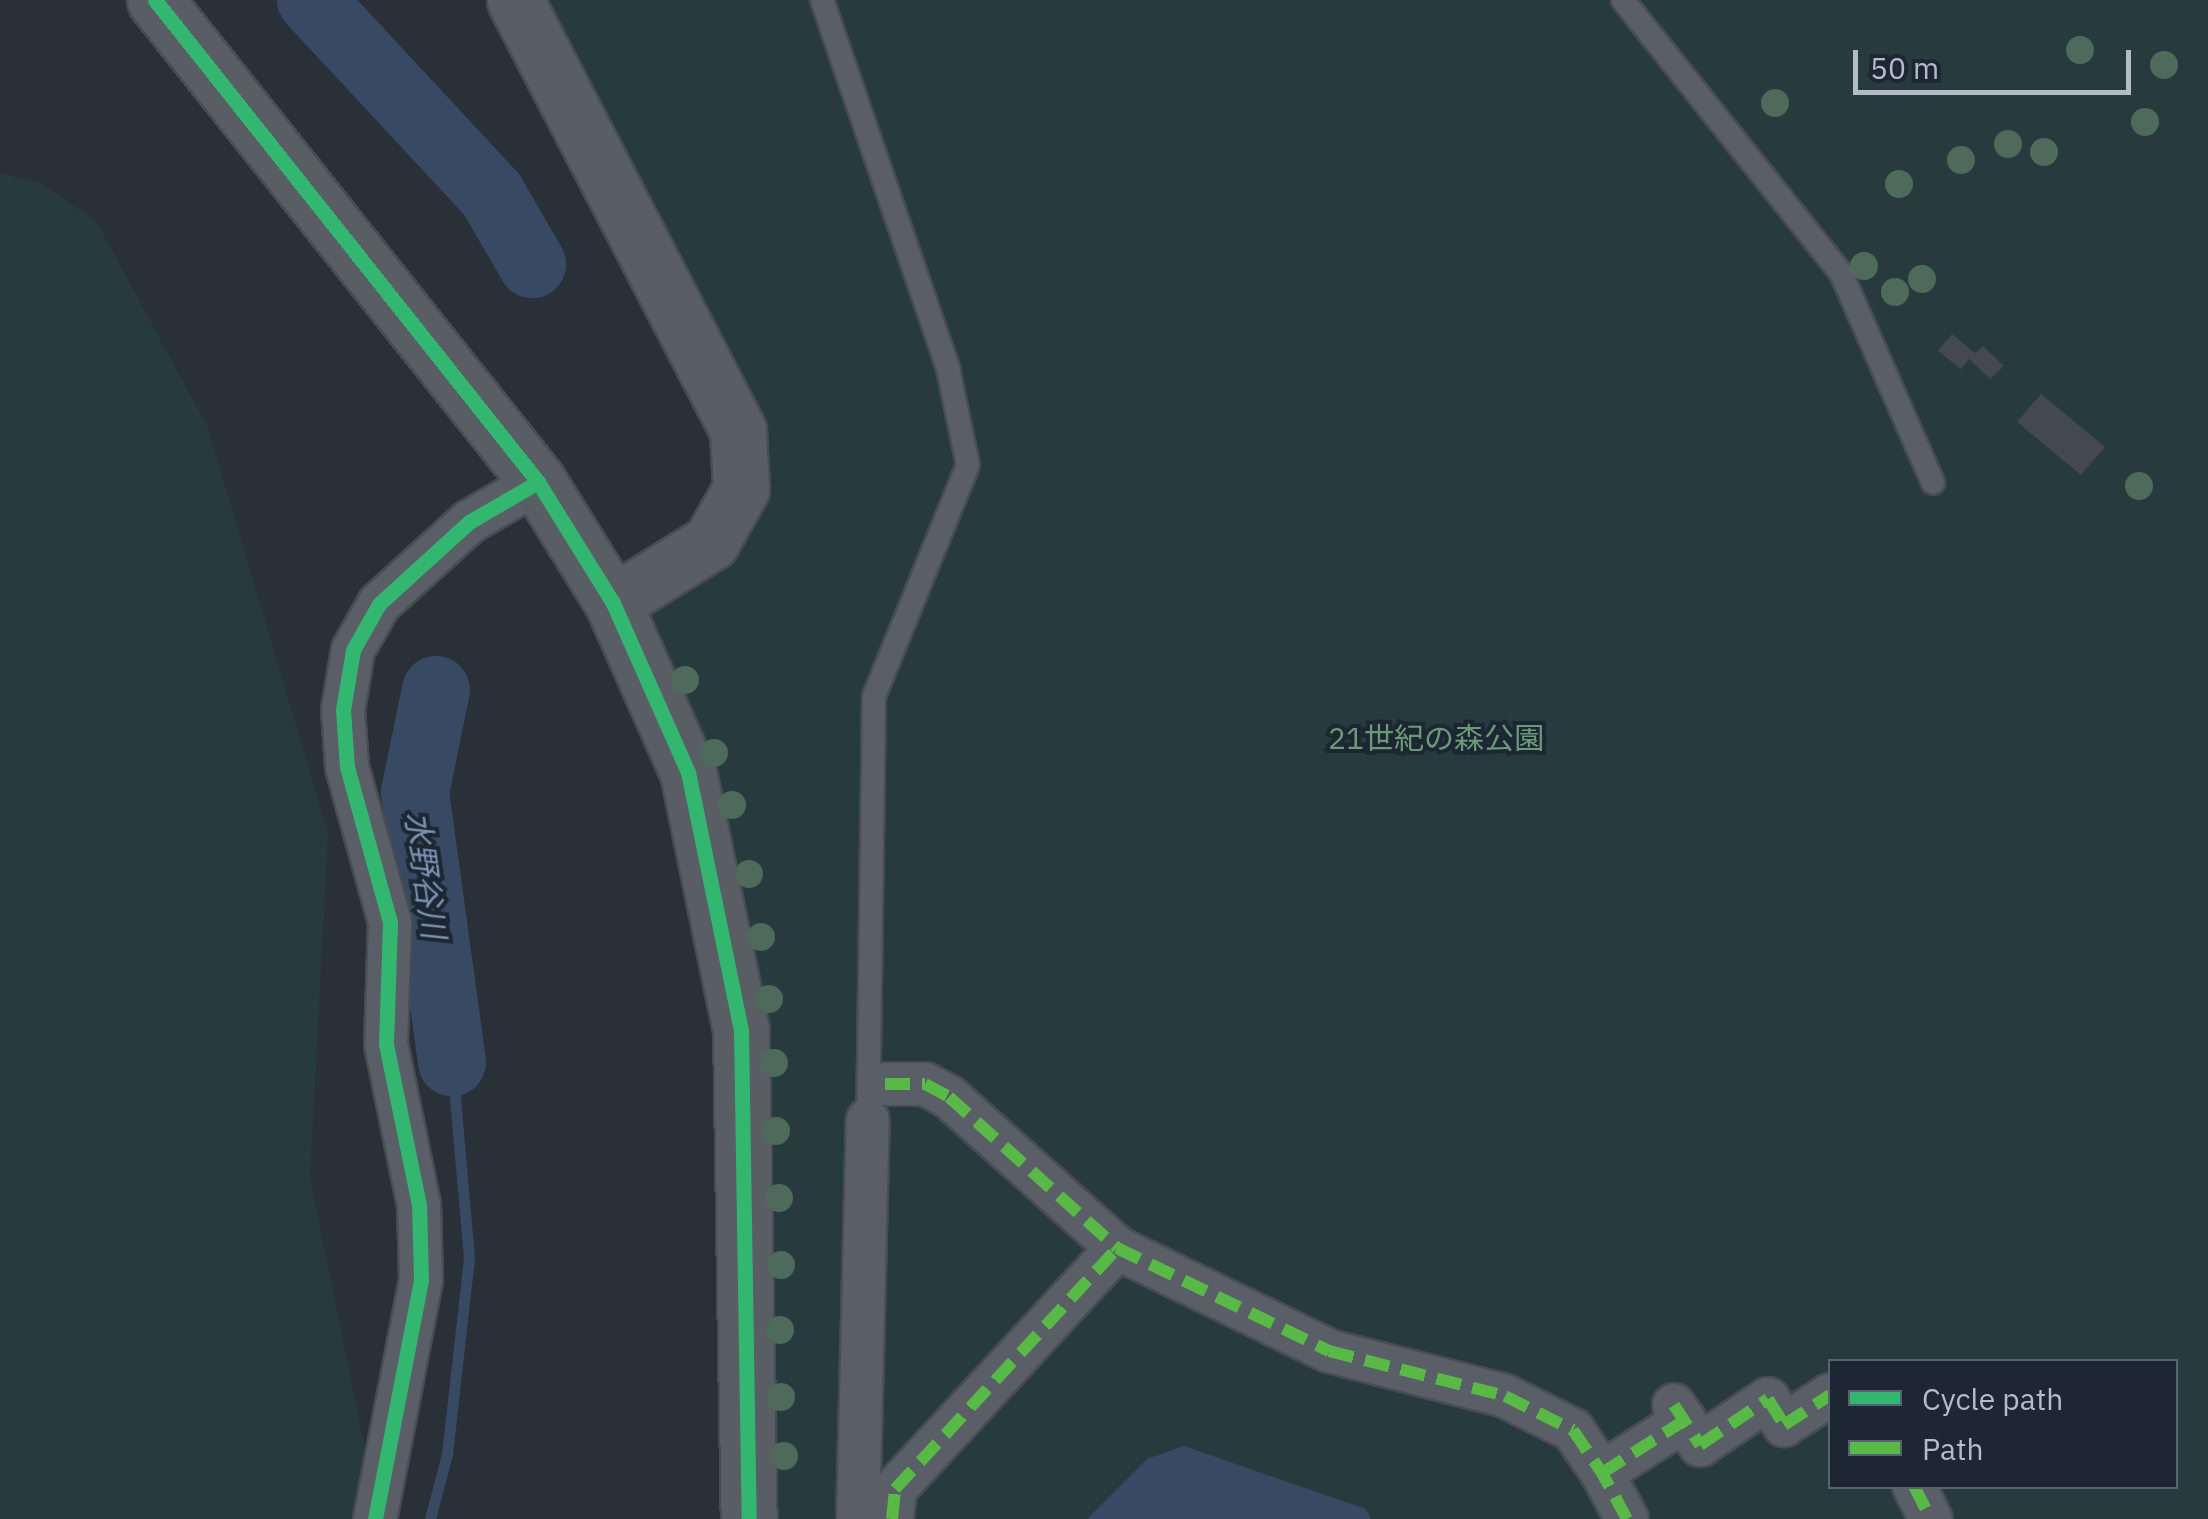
<!DOCTYPE html>
<meta charset="utf-8">
<style>
body{margin:0}
#map{position:relative;width:2208px;height:1519px;overflow:hidden;background:#2a3038;font-family:"IBM Plex Sans","Noto Sans JP",sans-serif}
div>[style]{position:absolute}
[style*='--x']{left:calc(var(--x)*1px);top:calc(var(--y)*1px);width:calc(var(--w)*1px);rotate:calc(var(--a)*1deg)}
.green>*{inset:0;background:#273a3e}
.water>*{inset:0;background:#384963}
.stream>*{height:11px;margin:-5.5px;padding:0 5.5px;transform-origin:5.5px;border-radius:5.5px;background:#384963}
.river>*{height:68px;margin:-34px;padding:0 34px;transform-origin:34px;border-radius:34px;background:#384963}
.building>*{inset:0;background:#444950}
.roads{filter:drop-shadow(2px 0 #484c53) drop-shadow(-2px 0 #484c53) drop-shadow(0 2px #484c53) drop-shadow(0 -2px #484c53)}
.lane>*{height:22px;margin:-11px;padding:0 11px;transform-origin:11px;border-radius:11px;background:#5a5e66}
.street>*{height:42px;margin:-21px;padding:0 21px;transform-origin:21px;border-radius:21px;background:#5a5e66}
.secondary>*{height:55px;margin:-27.5px;padding:0 27.5px;transform-origin:27.5px;border-radius:27.5px;background:#595d64}
.quiet>*{height:12px;margin-top:-6px;transform-origin:0;background:repeating-linear-gradient(90deg,#58b947 0 25px,transparent 0 37px)}
.cycleway>*{height:15px;margin:-7.5px;padding:0 7.5px;transform-origin:7.5px;border-radius:7.5px;background:#33b770}
.trees>*{width:28px;height:28px;margin:-14px;border-radius:50%;background:#4e6a5a}
span{translate:-50% -50%;white-space:nowrap;text-align:center;line-height:1.15;-webkit-text-stroke:8px #1d2633;paint-order:stroke}
.park-label{font-size:30px;color:#6b9a76}
.water-label{font-size:32px;color:#7c92b1;font-style:italic}
.legend{position:absolute;left:1828px;top:1359px;width:350px;height:130px;box-sizing:border-box;background:#1d2633;border:2px solid #59626f;margin:0;padding:12px 18px;list-style:none;font-size:30px;color:#b4bcc9}
.legend li{display:flex;align-items:center;gap:20px;height:50px}
.legend b{width:50px;border:2px solid #59626f}
.scale{position:absolute;left:1853px;top:50px;width:278px;height:45px;box-sizing:border-box;border:5px solid #b4bcc9;border-top:0;padding-left:12px;font-size:30px;line-height:35px;white-space:nowrap;color:#b4bcc9;-webkit-text-stroke:8px #1d2633;paint-order:stroke}
</style>
<div id="map">
<div class="green">
<div style="clip-path:polygon(evenodd,515px 0,2208px 0,2208px 1519px,749px 1519px,741px 1030px,613px 603px,741px 489px,515px 0,1830px 1362px,2176px 1362px,2176px 1486px,1830px 1486px,1830px 1362px)"></div>
<div style="clip-path:polygon(0 173px,40px 183px,97px 222px,208px 428px,328px 833px,310px 1177px,379px 1519px,0 1519px)"></div>
</div>
<div class="water">
<div style="clip-path:polygon(1184px 1446px,1366px 1509px,1371px 1519px,1087px 1519px,1147px 1459px)"></div>
</div>
<div class="stream">
<div style="--x:430;--y:1519;--w:67;--a:-75.3"></div>
<div style="--x:447;--y:1454;--w:197;--a:-83.6"></div>
<div style="--x:469;--y:1258;--w:197;--a:-95"></div>
</div>
<div class="river">
<div style="--x:311;--y:0;--w:266;--a:47.1"></div>
<div style="--x:492;--y:195;--w:80;--a:59.9"></div>
<div style="--x:436;--y:690;--w:104;--a:101.6"></div>
<div style="--x:415;--y:792;--w:273;--a:82.2"></div>
</div>
<div class="building">
<div style="clip-path:polygon(1952px 334px,1975px 353px,1983px 346px,2004px 366px,1990px 379px,1969px 359px,1961px 369px,1938px 351px)"></div>
<div style="clip-path:polygon(2041px 394px,2105px 447px,2081px 475px,2017px 422px)"></div>
</div>
<div class="roads">
<div class="lane">
<div style="--x:822;--y:0;--w:390;--a:71.1"></div>
<div style="--x:948;--y:369;--w:98;--a:78.2"></div>
<div style="--x:968;--y:465;--w:250;--a:112.1"></div>
<div style="--x:874;--y:697;--w:405;--a:90.8"></div>
<div style="--x:1623;--y:0;--w:349;--a:51.4"></div>
<div style="--x:1841;--y:273;--w:229;--a:66.3"></div>
</div>
<div class="street">
<div style="--x:885;--y:1084;--w:40;--a:0"></div>
<div style="--x:925;--y:1084;--w:27;--a:28"></div>
<div style="--x:949;--y:1097;--w:226;--a:41.9"></div>
<div style="--x:1117;--y:1248;--w:236;--a:25.9"></div>
<div style="--x:1329;--y:1351;--w:182;--a:14.3"></div>
<div style="--x:1505;--y:1396;--w:76;--a:26.6"></div>
<div style="--x:1573;--y:1430;--w:52;--a:56"></div>
<div style="--x:1674;--y:1405;--w:48;--a:57"></div>
<div style="--x:1700;--y:1445;--w:82;--a:-34.1"></div>
<div style="--x:1768;--y:1399;--w:31;--a:58"></div>
<div style="--x:1784;--y:1425;--w:55;--a:-33.1"></div>
<div style="--x:1914;--y:1486;--w:37;--a:63"></div>
<div style="--x:375;--y:1519;--w:244;--a:-79.1"></div>
<div style="--x:421;--y:1279;--w:74;--a:-91.5"></div>
<div style="--x:419;--y:1205;--w:164;--a:-101.6"></div>
<div style="--x:386;--y:1044;--w:122;--a:-88.1"></div>
<div style="--x:390;--y:922;--w:161;--a:-105.5"></div>
<div style="--x:347;--y:767;--w:57;--a:-94"></div>
<div style="--x:343;--y:710;--w:61;--a:-80.5"></div>
<div style="--x:353;--y:650;--w:53;--a:-60.5"></div>
<div style="--x:379;--y:604;--w:122;--a:-42.3"></div>
<div style="--x:469;--y:522;--w:80;--a:-30.1"></div>
<div style="--x:858;--y:1519;--w:399;--a:-88.6"></div>
<div style="--x:892;--y:1519;--w:30;--a:-84"></div>
<div style="--x:895;--y:1489;--w:328;--a:-47.3"></div>
<div style="--x:1627;--y:1519;--w:52;--a:-118.5"></div>
<div style="--x:1602;--y:1473;--w:98;--a:-32.6"></div>
</div>
<div class="secondary">
<div style="--x:155;--y:0;--w:616;--a:51.53"></div>
<div style="--x:538;--y:482;--w:142;--a:58.2"></div>
<div style="--x:613;--y:603;--w:185;--a:66.1"></div>
<div style="--x:688;--y:772;--w:263;--a:78.4"></div>
<div style="--x:741;--y:1030;--w:489;--a:89.1"></div>
<div style="--x:515;--y:0;--w:485;--a:62.6"></div>
<div style="--x:738;--y:431;--w:58;--a:87"></div>
<div style="--x:741;--y:489;--w:61;--a:119.5"></div>
<div style="--x:711;--y:542;--w:115;--a:148.1"></div>
</div>
</div>
<div class="quiet">
<div style="--x:885;--y:1084;--w:40;--a:0"></div>
<div style="--x:925;--y:1084;--w:27;--a:28"></div>
<div style="--x:949;--y:1097;--w:226;--a:41.9"></div>
<div style="--x:1117;--y:1248;--w:236;--a:25.9"></div>
<div style="--x:1329;--y:1351;--w:182;--a:14.3"></div>
<div style="--x:1505;--y:1396;--w:76;--a:26.6"></div>
<div style="--x:1573;--y:1430;--w:52;--a:56"></div>
<div style="--x:1674;--y:1405;--w:48;--a:57"></div>
<div style="--x:1700;--y:1445;--w:82;--a:-34.1"></div>
<div style="--x:1768;--y:1399;--w:31;--a:58"></div>
<div style="--x:1784;--y:1425;--w:55;--a:-33.1"></div>
<div style="--x:1914;--y:1486;--w:37;--a:63"></div>
<div style="--x:892;--y:1519;--w:30;--a:-84"></div>
<div style="--x:895;--y:1489;--w:328;--a:-47.3"></div>
<div style="--x:1627;--y:1519;--w:52;--a:-118.5"></div>
<div style="--x:1602;--y:1473;--w:98;--a:-32.6"></div>
</div>
<div class="cycleway">
<div style="--x:155;--y:0;--w:616;--a:51.53"></div>
<div style="--x:538;--y:482;--w:142;--a:58.2"></div>
<div style="--x:613;--y:603;--w:185;--a:66.1"></div>
<div style="--x:688;--y:772;--w:263;--a:78.4"></div>
<div style="--x:741;--y:1030;--w:489;--a:89.1"></div>
<div style="--x:375;--y:1519;--w:244;--a:-79.1"></div>
<div style="--x:421;--y:1279;--w:74;--a:-91.5"></div>
<div style="--x:419;--y:1205;--w:164;--a:-101.6"></div>
<div style="--x:386;--y:1044;--w:122;--a:-88.1"></div>
<div style="--x:390;--y:922;--w:161;--a:-105.5"></div>
<div style="--x:347;--y:767;--w:57;--a:-94"></div>
<div style="--x:343;--y:710;--w:61;--a:-80.5"></div>
<div style="--x:353;--y:650;--w:53;--a:-60.5"></div>
<div style="--x:379;--y:604;--w:122;--a:-42.3"></div>
<div style="--x:469;--y:522;--w:80;--a:-30.1"></div>
</div>
<div class="trees">
<div style="left:2080px;top:50px"></div>
<div style="left:2164px;top:65px"></div>
<div style="left:1775px;top:103px"></div>
<div style="left:2145px;top:122px"></div>
<div style="left:2008px;top:144px"></div>
<div style="left:2044px;top:152px"></div>
<div style="left:1961px;top:160px"></div>
<div style="left:1899px;top:184px"></div>
<div style="left:1864px;top:266px"></div>
<div style="left:1922px;top:279px"></div>
<div style="left:1895px;top:292px"></div>
<div style="left:2139px;top:486px"></div>
<div style="left:685px;top:680px"></div>
<div style="left:714px;top:753px"></div>
<div style="left:732px;top:805px"></div>
<div style="left:749px;top:874px"></div>
<div style="left:761px;top:937px"></div>
<div style="left:769px;top:999px"></div>
<div style="left:774px;top:1063px"></div>
<div style="left:776px;top:1131px"></div>
<div style="left:779px;top:1198px"></div>
<div style="left:781px;top:1265px"></div>
<div style="left:780px;top:1330px"></div>
<div style="left:781px;top:1397px"></div>
<div style="left:784px;top:1456px"></div>
</div>
<div class="park-label">
<span style="left:1436px;top:738px">21世紀の森公園</span>
</div>
<div class="water-label">
<span style="left:426px;top:875px;rotate:82deg">水野谷川</span>
</div>
<ul class="legend">
<li><b style="height:12px;background:#33b770"></b>Cycle path</li>
<li><b style="height:12px;background:#58b947"></b>Path</li>
</ul>
<div class="scale">50 m</div>
</div>
